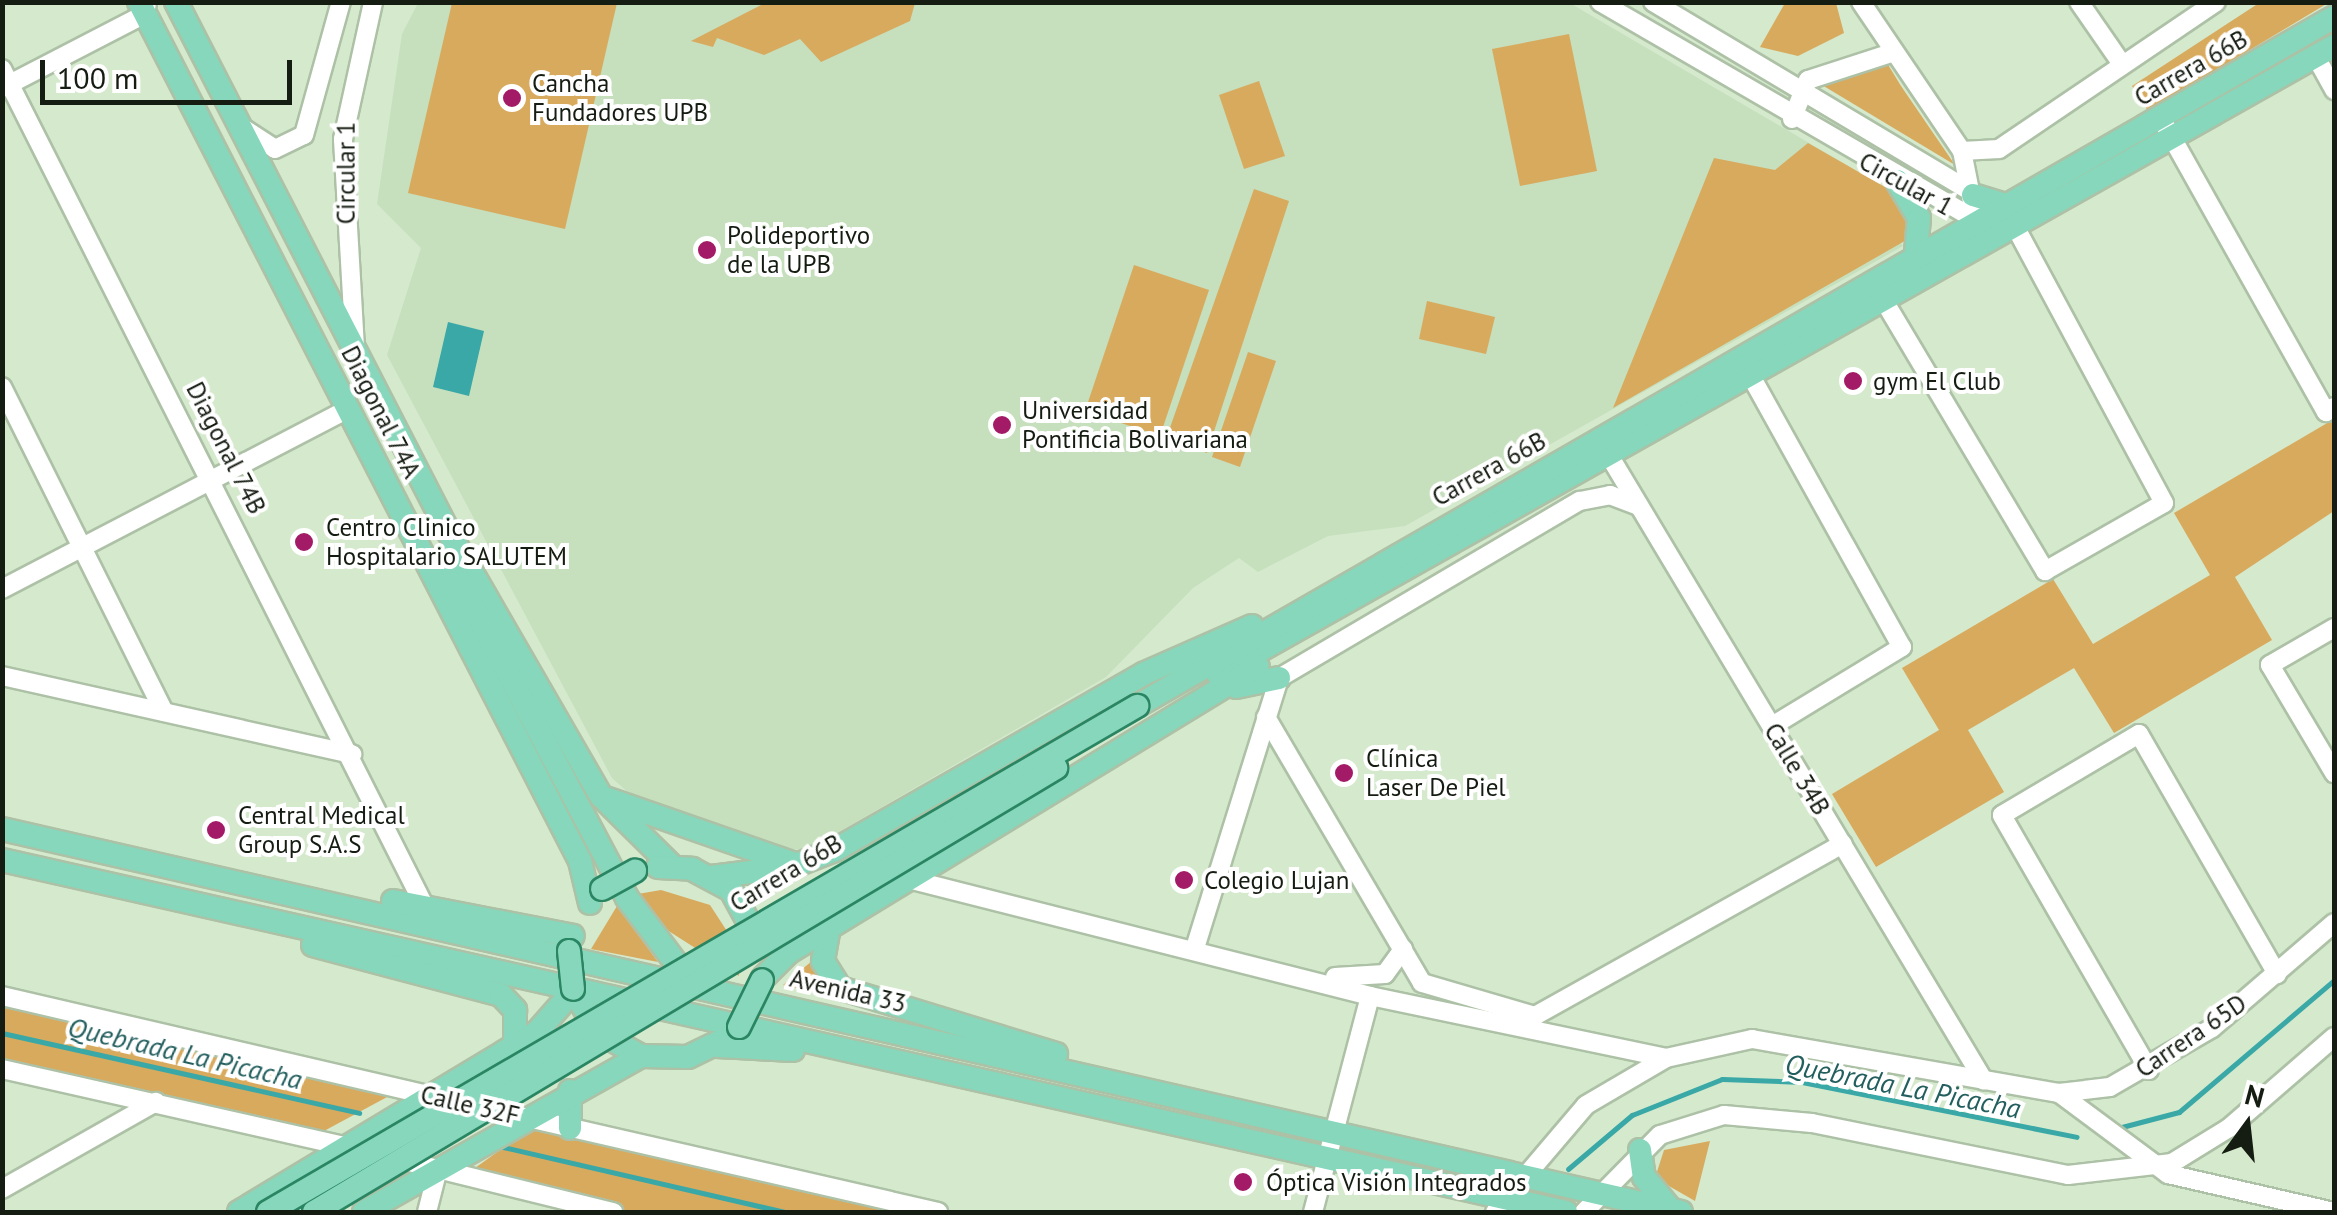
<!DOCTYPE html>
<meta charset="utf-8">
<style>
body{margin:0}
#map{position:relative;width:2337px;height:1215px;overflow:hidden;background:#d5e9cd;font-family:"PT Sans",sans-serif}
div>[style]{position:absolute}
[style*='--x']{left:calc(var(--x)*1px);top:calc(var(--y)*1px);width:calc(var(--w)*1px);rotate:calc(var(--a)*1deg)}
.built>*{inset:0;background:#c6dfbd}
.green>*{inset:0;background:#d8aa5e}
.water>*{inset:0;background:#39a8a6}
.stream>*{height:5px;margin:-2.5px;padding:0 2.5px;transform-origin:2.5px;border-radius:2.5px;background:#39a8a6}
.roads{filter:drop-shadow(2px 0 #adc1a6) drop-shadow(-2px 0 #adc1a6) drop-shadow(0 2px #adc1a6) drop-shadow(0 -2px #adc1a6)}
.minor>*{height:18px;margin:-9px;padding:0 9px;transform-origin:9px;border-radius:9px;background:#fff}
.major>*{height:22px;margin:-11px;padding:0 11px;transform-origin:11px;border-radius:11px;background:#86d7bb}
.bridges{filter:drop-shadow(2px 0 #2a8563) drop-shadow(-2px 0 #2a8563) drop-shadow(0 2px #2a8563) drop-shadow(0 -2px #2a8563)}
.major-bridge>*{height:22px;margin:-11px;padding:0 11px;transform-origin:11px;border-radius:11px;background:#86d7bb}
.dots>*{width:28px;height:28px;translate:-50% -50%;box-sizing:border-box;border:5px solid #fff;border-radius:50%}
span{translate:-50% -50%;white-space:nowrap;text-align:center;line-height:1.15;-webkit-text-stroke:8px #fff;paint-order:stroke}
.street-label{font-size:25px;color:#151c12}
.poi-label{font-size:25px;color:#151c12}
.left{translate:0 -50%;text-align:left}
.water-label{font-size:28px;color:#235f5e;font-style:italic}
.frame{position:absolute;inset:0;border:5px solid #151c12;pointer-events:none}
.north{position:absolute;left:2197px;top:1075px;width:100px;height:100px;-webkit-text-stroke:8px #fff;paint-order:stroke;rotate:15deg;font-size:28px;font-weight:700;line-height:40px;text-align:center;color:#151c12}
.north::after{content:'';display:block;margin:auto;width:35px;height:45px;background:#151c12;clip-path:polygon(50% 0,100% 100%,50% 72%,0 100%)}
.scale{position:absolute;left:40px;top:60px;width:252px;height:45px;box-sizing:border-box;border:5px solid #151c12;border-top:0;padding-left:12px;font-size:30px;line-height:35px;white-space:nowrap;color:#151c12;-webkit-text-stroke:8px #fff;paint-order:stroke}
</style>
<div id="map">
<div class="built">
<div style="clip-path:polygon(1568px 2px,1850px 167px,1903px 246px,1405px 526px,1328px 536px,1258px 572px,1239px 558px,1193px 588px,1106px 677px,811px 848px,786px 850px,638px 801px,612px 778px,387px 355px,421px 248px,377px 204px,402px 34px,418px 3px)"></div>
</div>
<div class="green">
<div style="clip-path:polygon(452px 3px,617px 3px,565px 229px,408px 193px)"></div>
<div style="clip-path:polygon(765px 3px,765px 2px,915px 3px,910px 21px,821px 62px,800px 39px,764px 55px,717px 38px,713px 47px,691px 41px)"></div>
<div style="clip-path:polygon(1785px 3px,1836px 3px,1844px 33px,1798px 56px,1760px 47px)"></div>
<div style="clip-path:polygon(2259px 3px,2328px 3px,2148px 111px,2132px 86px)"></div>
<div style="clip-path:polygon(1569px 34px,1597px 171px,1520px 186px,1492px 49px)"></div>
<div style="clip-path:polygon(1887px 63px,1901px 86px,1955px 165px,1817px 82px)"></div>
<div style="clip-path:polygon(1259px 81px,1285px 156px,1244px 169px,1219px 95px)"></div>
<div style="clip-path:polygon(1808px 143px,1892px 191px,1911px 220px,1910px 238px,1613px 408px,1714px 158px,1775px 170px)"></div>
<div style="clip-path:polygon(1254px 189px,1289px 201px,1207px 453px,1166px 439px)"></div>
<div style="clip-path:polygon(1134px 265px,1209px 290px,1160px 436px,1085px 411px)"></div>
<div style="clip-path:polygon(1427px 301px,1495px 317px,1486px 354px,1419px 339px)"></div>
<div style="clip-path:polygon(1248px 352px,1276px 361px,1240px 467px,1212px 457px)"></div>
<div style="clip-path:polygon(2334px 419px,2334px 511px,2235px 577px,2272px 640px,2114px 733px,2074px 668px,1968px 730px,2004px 792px,1876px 867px,1832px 794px,1939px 730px,1902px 668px,2053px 579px,2093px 644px,2210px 575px,2174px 513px)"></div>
<div style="clip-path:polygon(661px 890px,710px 905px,736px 945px,739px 976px,653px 921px,638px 894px)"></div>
<div style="clip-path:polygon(617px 906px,658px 962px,591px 949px)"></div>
<div style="clip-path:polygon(812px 961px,821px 985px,835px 997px,783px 985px)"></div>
<div style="clip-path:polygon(3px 996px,402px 1089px,311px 1138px,3px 1069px)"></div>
<div style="clip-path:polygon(540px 1121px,938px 1212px,613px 1212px,464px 1176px)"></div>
<div style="clip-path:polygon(1710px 1141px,1695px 1201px,1655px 1178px,1664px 1150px)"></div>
</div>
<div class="water">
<div style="clip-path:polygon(448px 322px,484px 331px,469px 396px,433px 387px)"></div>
</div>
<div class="stream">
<div style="--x:2;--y:1033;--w:366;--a:12.6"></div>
<div style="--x:2118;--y:1128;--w:63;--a:-14.7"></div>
<div style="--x:2179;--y:1112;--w:204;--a:-40.4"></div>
<div style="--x:503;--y:1147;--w:288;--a:13"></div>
<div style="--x:1568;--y:1169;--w:84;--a:-40.2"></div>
<div style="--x:1632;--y:1115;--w:97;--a:-21.8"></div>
<div style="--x:1722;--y:1079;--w:80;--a:2.1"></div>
<div style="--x:1802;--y:1082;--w:280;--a:11.3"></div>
</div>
<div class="roads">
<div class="minor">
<div style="--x:1600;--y:2;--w:433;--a:30.1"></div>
<div style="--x:1975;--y:219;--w:28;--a:-100"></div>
<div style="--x:1970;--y:191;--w:369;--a:-149.2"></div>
<div style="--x:1861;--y:2;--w:180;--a:55.9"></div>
<div style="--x:1962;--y:151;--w:41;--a:78.7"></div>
<div style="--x:2079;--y:2;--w:75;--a:55.3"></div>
<div style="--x:2316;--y:57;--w:38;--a:61"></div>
<div style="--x:2;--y:69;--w:939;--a:63.22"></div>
<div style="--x:2;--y:88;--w:161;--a:-27.4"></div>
<div style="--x:145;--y:14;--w:11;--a:-80"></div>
<div style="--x:1792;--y:119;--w:42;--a:-67.7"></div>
<div style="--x:1808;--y:80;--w:90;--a:-18"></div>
<div style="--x:2166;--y:127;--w:327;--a:60.7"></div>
<div style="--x:2326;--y:412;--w:9;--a:-32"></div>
<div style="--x:243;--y:128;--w:38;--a:33"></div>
<div style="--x:275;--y:149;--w:32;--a:-26"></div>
<div style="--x:304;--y:135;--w:138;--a:-74.5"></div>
<div style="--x:1962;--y:151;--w:37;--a:-3"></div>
<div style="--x:1999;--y:149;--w:262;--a:-34.1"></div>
<div style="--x:1886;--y:304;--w:311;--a:59.2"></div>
<div style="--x:2045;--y:571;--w:137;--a:-29.7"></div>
<div style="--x:2164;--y:503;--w:310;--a:-118.3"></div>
<div style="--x:355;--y:348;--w:209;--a:-93.3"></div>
<div style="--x:343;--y:139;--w:140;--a:-77.6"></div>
<div style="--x:1752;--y:378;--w:308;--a:60.9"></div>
<div style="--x:1902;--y:647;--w:152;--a:148.7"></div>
<div style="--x:2;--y:387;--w:363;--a:63.5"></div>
<div style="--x:1610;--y:457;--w:727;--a:59.06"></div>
<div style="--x:2;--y:589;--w:390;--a:-27.5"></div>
<div style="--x:2334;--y:628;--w:74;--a:150"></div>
<div style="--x:2270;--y:665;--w:126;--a:59.3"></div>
<div style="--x:2;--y:676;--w:359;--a:12.6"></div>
<div style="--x:1266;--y:717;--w:308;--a:59.6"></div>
<div style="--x:1422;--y:983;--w:118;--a:16.3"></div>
<div style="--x:908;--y:879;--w:477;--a:14.2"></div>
<div style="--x:1370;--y:996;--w:302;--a:11.8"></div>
<div style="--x:1195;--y:948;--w:283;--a:-72.7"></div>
<div style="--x:1279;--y:678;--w:349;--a:-30.5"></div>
<div style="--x:1580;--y:501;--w:31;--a:-11"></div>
<div style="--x:1610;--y:495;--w:31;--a:21"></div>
<div style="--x:1335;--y:977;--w:50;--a:-3.4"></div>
<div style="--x:1385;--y:974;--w:31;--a:-54"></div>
<div style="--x:2;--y:996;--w:445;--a:13.1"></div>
<div style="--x:1524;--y:1022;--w:365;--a:-29.2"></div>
<div style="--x:2;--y:1069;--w:360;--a:12.7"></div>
<div style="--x:2149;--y:1070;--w:294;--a:-120"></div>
<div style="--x:2002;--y:815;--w:159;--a:-30.6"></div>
<div style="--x:2139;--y:734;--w:277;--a:60.1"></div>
<div style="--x:2059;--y:1093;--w:136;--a:36.6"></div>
<div style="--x:2168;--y:1174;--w:170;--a:12.9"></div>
<div style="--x:480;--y:1107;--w:470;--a:12.9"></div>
<div style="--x:393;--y:1158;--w:227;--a:13.8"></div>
<div style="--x:2;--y:1189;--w:177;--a:-29.5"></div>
<div style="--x:427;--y:1212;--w:44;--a:-75.7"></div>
<div style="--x:1313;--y:1212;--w:223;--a:-75.2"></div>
<div style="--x:1495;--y:1212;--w:140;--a:-49.6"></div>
<div style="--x:1586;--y:1105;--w:93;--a:-30.4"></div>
<div style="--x:1666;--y:1058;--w:88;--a:-12.5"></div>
<div style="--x:1752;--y:1039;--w:312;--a:10"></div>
<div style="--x:2059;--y:1093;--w:51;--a:-6.7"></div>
<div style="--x:2110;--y:1087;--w:118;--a:-30"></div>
<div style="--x:2212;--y:1028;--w:161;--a:-40.7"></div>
<div style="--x:1584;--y:1212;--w:108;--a:-45.4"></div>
<div style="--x:1660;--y:1135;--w:67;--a:-17.4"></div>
<div style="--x:1724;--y:1115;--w:88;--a:5.2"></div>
<div style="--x:1812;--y:1123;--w:261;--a:11.5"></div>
<div style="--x:2068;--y:1175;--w:105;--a:-6.6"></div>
<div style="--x:2172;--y:1163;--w:67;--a:-31.6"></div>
<div style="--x:2229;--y:1128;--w:139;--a:-40.9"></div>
</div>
<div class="major">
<div style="--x:139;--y:2;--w:966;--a:62.82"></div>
<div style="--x:580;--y:861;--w:43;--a:76.6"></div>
<div style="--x:176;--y:2;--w:597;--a:62.79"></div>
<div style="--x:449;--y:533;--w:304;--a:60"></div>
<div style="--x:601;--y:796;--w:100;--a:44.6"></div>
<div style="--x:1897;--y:181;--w:43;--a:59.3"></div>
<div style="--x:1919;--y:218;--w:46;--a:95"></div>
<div style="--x:1973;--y:195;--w:34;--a:17"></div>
<div style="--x:452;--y:567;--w:374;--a:62.1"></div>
<div style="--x:627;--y:898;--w:106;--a:53"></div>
<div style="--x:1218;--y:674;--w:1281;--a:-29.37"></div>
<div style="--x:1236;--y:687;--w:44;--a:-11.8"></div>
<div style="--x:1137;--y:706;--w:1381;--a:-29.92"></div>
<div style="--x:608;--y:799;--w:198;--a:19.2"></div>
<div style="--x:2;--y:829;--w:1722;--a:12.85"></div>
<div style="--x:2;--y:860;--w:1603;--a:12.68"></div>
<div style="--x:658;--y:867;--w:34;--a:3"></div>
<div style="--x:692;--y:869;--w:44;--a:28.3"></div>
<div style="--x:731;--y:890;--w:63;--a:61.4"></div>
<div style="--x:711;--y:877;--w:81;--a:-7.1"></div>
<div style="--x:791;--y:867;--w:47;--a:-21.1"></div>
<div style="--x:835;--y:850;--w:355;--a:-29.7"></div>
<div style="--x:1143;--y:674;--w:119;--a:-23.8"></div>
<div style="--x:393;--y:901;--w:183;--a:11"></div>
<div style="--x:829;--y:927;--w:35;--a:100"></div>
<div style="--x:823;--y:961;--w:32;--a:58"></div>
<div style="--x:840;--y:988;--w:226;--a:17"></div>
<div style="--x:313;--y:945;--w:195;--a:14.9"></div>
<div style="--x:501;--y:995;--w:21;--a:47"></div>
<div style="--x:515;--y:1010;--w:35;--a:90"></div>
<div style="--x:763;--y:978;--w:37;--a:-45"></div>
<div style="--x:789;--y:952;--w:549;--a:-31.38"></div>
<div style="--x:573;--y:989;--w:50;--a:59.8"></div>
<div style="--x:598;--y:1032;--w:49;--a:29.2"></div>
<div style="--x:641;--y:1056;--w:47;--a:1.2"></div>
<div style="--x:688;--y:1057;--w:46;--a:-26"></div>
<div style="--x:717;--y:1046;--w:76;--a:3"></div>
<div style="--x:570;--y:1091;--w:37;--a:90"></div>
<div style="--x:1640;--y:1150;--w:27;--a:82"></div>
<div style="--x:1644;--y:1177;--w:43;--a:50.7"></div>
<div style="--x:239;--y:1212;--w:348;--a:-31.1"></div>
<div style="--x:537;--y:1032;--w:55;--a:-48.7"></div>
<div style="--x:364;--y:1212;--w:318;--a:-29.4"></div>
</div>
</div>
<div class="bridges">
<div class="major-bridge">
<div style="--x:602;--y:889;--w:38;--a:-29"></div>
<div style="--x:569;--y:951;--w:38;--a:84"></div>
<div style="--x:739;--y:1027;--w:52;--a:-63.9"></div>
<div style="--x:268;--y:1212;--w:1006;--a:-30.21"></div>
<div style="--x:314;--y:1212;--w:865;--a:-30.9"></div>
</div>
</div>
<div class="dots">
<div style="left:512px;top:98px;background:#a31b66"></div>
<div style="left:707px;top:250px;background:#a31b66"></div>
<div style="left:1853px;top:381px;background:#a31b66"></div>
<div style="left:1002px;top:425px;background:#a31b66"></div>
<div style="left:304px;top:542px;background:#a31b66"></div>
<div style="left:1344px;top:773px;background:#a31b66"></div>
<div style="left:216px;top:830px;background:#a31b66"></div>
<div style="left:1184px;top:880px;background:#a31b66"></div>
<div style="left:1243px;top:1182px;background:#a31b66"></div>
</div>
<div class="street-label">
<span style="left:2191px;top:68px;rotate:-30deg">Carrera 66B</span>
<span style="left:346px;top:173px;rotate:-90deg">Circular 1</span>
<span style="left:1906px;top:184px;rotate:29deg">Circular 1</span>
<span style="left:381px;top:412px;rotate:63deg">Diagonal 74A</span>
<span style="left:226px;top:448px;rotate:63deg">Diagonal 74B</span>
<span style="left:1489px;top:469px;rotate:-29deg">Carrera 66B</span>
<span style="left:1797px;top:769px;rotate:59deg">Calle 34B</span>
<span style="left:786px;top:873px;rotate:-31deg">Carrera 66B</span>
<span style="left:848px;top:991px;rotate:13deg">Avenida 33</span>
<span style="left:2191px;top:1036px;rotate:-34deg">Carrera 65D</span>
<span style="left:470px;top:1105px;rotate:13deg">Calle 32F</span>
</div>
<div class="poi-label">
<span class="left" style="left:532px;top:98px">Cancha<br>Fundadores UPB</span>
<span class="left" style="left:727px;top:250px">Polideportivo<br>de la UPB</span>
<span class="left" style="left:1873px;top:381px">gym El Club</span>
<span class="left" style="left:1022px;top:425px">Universidad<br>Pontificia Bolivariana</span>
<span class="left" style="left:326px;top:542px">Centro Clinico<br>Hospitalario SALUTEM</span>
<span class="left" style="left:1366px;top:773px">Clínica<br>Laser De Piel</span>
<span class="left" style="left:238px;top:830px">Central Medical<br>Group S.A.S</span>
<span class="left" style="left:1204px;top:880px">Colegio Lujan</span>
<span class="left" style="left:1266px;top:1182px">Óptica Visión Integrados</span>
</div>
<div class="water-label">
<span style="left:185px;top:1053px;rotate:13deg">Quebrada La Picacha</span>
<span style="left:1903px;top:1086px;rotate:11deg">Quebrada La Picacha</span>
</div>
<div class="frame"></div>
<div class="north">N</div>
<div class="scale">100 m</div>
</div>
